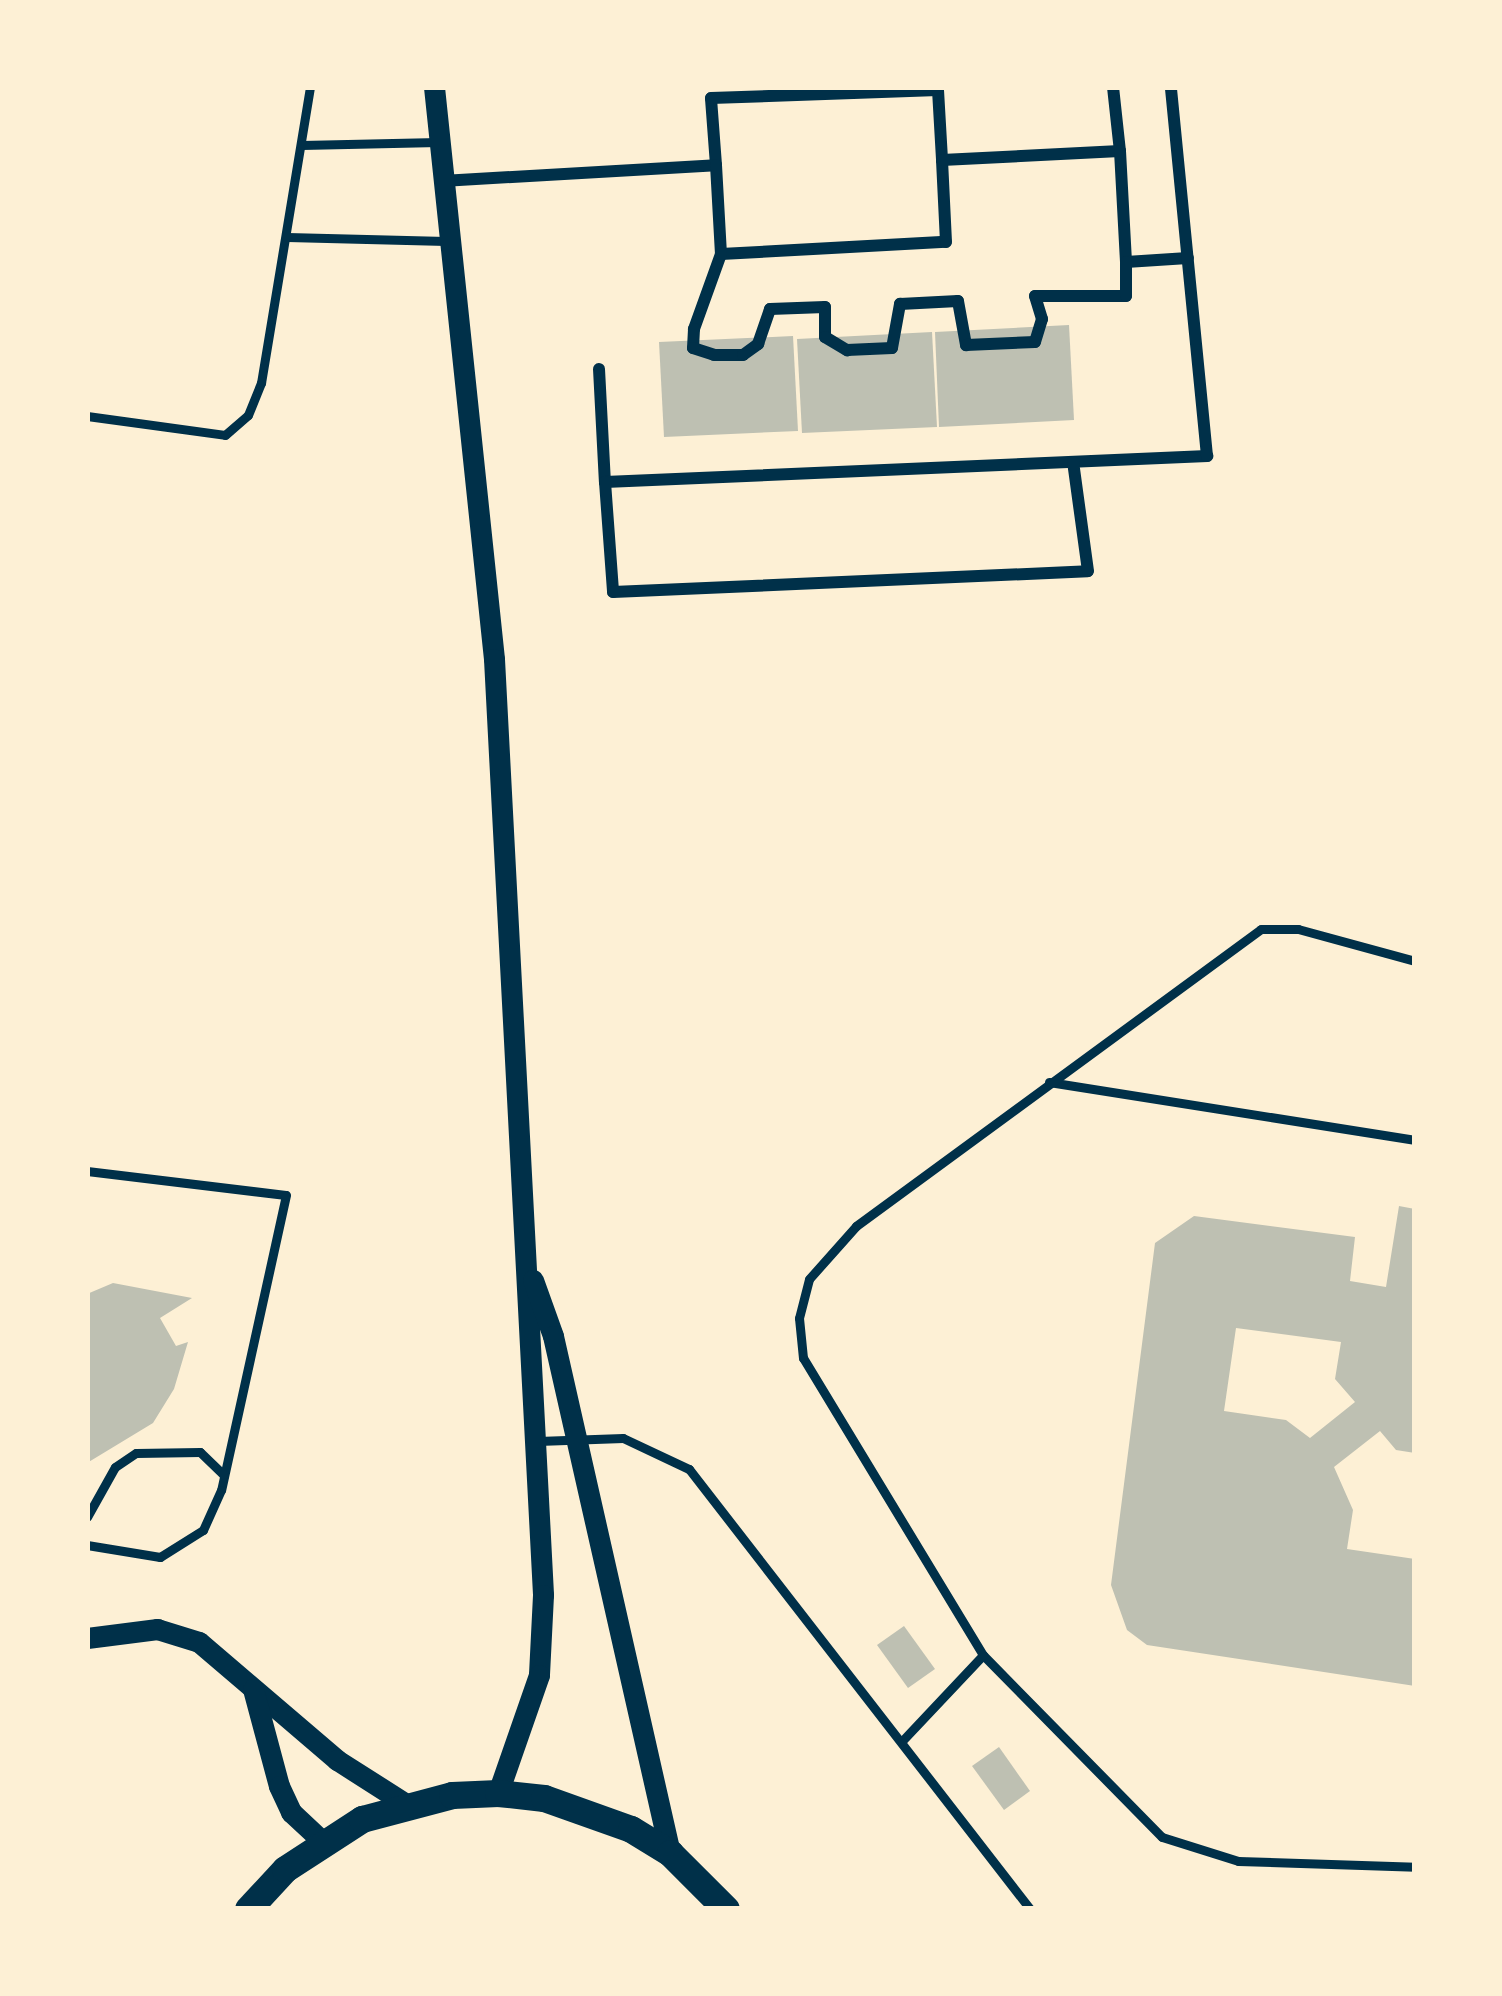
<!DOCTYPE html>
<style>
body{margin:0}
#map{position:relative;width:1502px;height:1996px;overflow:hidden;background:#fdf0d5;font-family:"Roboto Condensed",sans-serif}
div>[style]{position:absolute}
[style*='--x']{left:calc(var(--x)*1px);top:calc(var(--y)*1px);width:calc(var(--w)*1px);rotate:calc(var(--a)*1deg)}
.building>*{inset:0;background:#bec0b2}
.service>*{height:9px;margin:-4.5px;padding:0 4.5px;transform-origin:4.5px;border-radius:4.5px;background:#003049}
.minor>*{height:12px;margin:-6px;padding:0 6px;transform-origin:6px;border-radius:6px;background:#003049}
.tertiary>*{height:21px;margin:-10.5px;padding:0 10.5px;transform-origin:10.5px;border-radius:10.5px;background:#003049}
.trunk>*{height:27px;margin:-13.5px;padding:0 13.5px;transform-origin:13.5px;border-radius:13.5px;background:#003049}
span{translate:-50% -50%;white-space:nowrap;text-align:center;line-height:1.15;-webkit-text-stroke:9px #fdf0d5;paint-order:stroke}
.frame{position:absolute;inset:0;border:90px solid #fdf0d5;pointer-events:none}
</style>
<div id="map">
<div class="building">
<div style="clip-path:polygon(1069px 325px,1074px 420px,939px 427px,935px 332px)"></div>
<div style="clip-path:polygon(932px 332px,937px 427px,802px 433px,797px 339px)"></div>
<div style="clip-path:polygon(793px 336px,798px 431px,664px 437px,659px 342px)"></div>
<div style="clip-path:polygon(evenodd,1399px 1206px,1415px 1209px,1415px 1453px,1396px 1450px,1380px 1431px,1334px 1467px,1353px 1510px,1347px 1549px,1415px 1559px,1415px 1686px,1147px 1645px,1127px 1630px,1111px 1585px,1155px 1243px,1194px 1216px,1355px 1237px,1350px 1281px,1386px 1287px,1399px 1206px,1236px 1328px,1341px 1342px,1335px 1379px,1355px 1402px,1310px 1438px,1286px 1420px,1224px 1411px,1236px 1328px)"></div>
<div style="clip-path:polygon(113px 1283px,192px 1298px,160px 1318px,176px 1346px,188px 1342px,174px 1389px,153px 1423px,87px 1463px,87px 1294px)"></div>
<div style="clip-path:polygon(904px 1626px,935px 1669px,908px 1688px,877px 1645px)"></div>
<div style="clip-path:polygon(999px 1747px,1030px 1791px,1004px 1810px,972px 1766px)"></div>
</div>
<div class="service">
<div style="--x:302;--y:145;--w:136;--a:-1.3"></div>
<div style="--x:287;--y:237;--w:159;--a:1.4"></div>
<div style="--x:87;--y:416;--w:139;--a:7.8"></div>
<div style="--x:225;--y:435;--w:30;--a:-41"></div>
<div style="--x:248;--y:415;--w:35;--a:-68"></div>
<div style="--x:261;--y:383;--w:300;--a:-80.6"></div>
<div style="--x:1049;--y:1082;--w:371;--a:9"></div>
<div style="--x:87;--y:1171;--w:200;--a:6.9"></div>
<div style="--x:286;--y:1195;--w:302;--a:102.4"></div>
<div style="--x:221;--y:1490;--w:44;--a:114.2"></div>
<div style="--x:203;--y:1530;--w:51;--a:147.9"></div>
<div style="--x:160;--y:1557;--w:74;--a:-170.7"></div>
<div style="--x:538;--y:1441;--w:85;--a:-2"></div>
<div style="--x:623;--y:1438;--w:73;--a:25.2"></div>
<div style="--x:689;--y:1469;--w:557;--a:52.22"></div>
<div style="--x:87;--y:1517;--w:57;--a:-60.8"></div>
<div style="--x:115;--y:1467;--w:25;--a:-34"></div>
<div style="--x:136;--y:1453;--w:64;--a:-0.9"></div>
<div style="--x:200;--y:1452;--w:32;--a:44"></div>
<div style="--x:983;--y:1655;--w:255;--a:45.5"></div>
<div style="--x:1162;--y:1837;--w:80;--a:17.5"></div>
<div style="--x:1238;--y:1861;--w:177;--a:1.9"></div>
<div style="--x:902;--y:1741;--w:118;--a:-46.7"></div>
<div style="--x:983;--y:1655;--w:347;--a:-121.2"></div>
<div style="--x:803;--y:1358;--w:40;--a:-95.7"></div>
<div style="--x:799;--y:1318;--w:40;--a:-75.6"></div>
<div style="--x:809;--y:1279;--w:71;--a:-48.4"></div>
<div style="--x:856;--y:1226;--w:502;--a:-36.25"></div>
<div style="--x:1261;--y:929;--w:37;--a:0"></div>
<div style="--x:1298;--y:929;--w:121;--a:15.3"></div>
</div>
<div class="minor">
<div style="--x:1113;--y:87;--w:64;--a:83.8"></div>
<div style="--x:716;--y:165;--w:67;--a:-94.3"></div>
<div style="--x:711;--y:98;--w:227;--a:-2"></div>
<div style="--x:938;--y:90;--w:70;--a:86.7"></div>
<div style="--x:442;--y:181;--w:274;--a:-3.3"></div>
<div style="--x:716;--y:165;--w:89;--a:86.8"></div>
<div style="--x:721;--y:254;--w:225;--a:-3.1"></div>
<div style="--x:946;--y:242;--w:82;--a:-92.8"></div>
<div style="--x:942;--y:160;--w:178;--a:-2.9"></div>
<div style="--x:1120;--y:151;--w:111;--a:86.9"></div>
<div style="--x:1126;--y:262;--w:62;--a:-3.7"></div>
<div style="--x:721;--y:254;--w:80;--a:109.8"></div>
<div style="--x:694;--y:329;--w:19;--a:93"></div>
<div style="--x:693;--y:348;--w:22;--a:18"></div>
<div style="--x:714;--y:355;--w:29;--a:0"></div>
<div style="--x:743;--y:355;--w:19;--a:-36"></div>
<div style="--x:758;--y:344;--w:37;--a:-71"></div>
<div style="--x:770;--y:309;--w:55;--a:-2.1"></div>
<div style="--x:825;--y:307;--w:30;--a:90"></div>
<div style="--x:825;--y:337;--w:26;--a:31"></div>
<div style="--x:847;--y:350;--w:45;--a:-2.5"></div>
<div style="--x:892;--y:348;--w:45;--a:-79.7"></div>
<div style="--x:900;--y:304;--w:58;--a:-3"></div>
<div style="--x:958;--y:301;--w:45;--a:79.7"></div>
<div style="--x:966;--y:345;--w:69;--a:-2.5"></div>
<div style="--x:1035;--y:342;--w:24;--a:-73"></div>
<div style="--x:1042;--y:319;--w:24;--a:-107"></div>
<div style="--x:1035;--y:296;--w:91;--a:0"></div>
<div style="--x:1126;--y:296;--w:34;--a:-90"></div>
<div style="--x:599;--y:369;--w:113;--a:87"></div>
<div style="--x:605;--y:482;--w:603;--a:-2.47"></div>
<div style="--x:1207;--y:456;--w:371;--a:-95.6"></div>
<div style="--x:605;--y:482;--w:110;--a:85.8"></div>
<div style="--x:613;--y:592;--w:475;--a:-2.5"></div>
<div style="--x:1088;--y:571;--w:110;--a:-97.8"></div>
</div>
<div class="tertiary">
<div style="--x:434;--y:87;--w:575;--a:84.01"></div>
<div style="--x:494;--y:659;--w:937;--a:87"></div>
<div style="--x:543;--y:1595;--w:80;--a:92.9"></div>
<div style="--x:539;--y:1675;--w:125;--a:109.2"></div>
<div style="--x:533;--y:1280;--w:59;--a:70.3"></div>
<div style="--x:553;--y:1336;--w:530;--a:77.25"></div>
<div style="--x:87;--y:1638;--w:71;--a:-7.3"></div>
<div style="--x:157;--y:1629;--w:44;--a:17.2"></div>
<div style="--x:199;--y:1642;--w:182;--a:40.5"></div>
<div style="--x:337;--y:1760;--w:82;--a:32.5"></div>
<div style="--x:253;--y:1689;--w:100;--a:75"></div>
<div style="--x:279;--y:1786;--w:29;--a:65"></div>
<div style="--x:291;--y:1812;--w:42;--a:43.1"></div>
</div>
<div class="trunk">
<div style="--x:248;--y:1909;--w:54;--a:-47.2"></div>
<div style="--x:285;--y:1869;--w:92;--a:-33"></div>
<div style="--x:362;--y:1819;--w:93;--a:-14.9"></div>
<div style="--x:452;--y:1795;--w:46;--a:-2.5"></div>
<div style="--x:498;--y:1793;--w:46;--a:6.2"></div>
<div style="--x:544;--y:1798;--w:92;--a:19.6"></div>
<div style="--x:631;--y:1829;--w:46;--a:31.6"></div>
<div style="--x:670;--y:1853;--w:79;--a:45"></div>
</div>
<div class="frame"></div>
</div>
